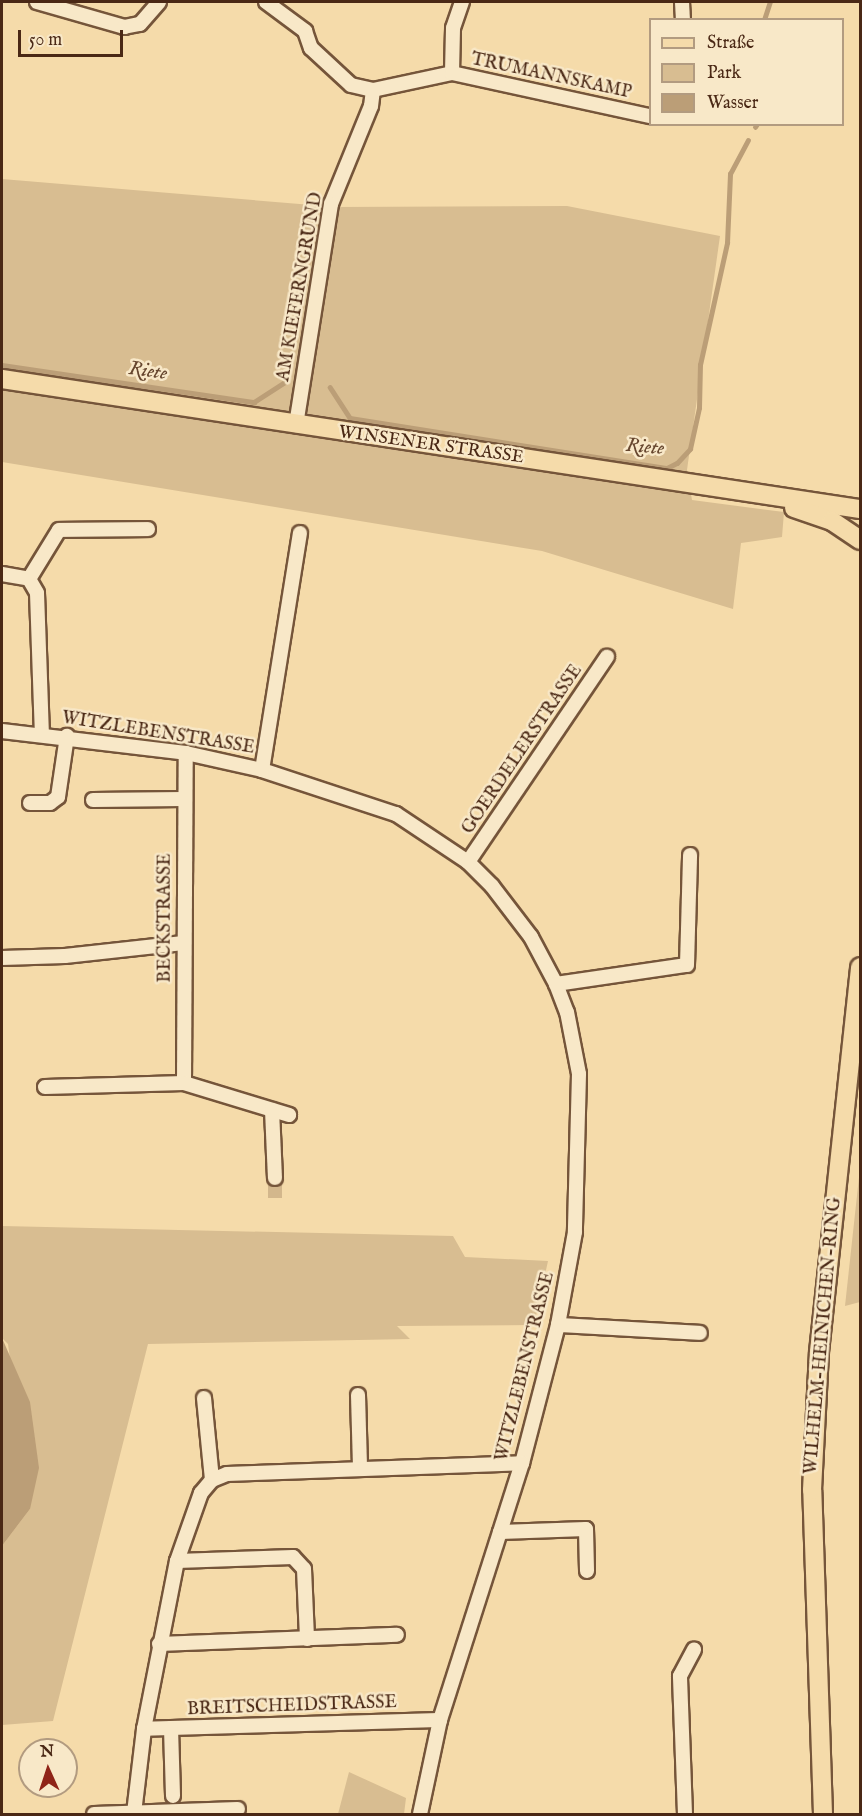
<!DOCTYPE html>
<meta charset="utf-8">
<style>
body{margin:0}
#map{position:relative;width:862px;height:1816px;overflow:hidden;background:#f5dbaa;font-family:"IM FELL English",serif}
div>[style]{position:absolute}
[style*='--x']{left:calc(var(--x)*1px);top:calc(var(--y)*1px);width:calc(var(--w)*1px);rotate:calc(var(--a)*1deg)}
.green>*{inset:0;background:#d8bd91}
.water>*{inset:0;background:#bb9e77}
.stream>*{height:4.5px;margin:-2.25px;padding:0 2.25px;transform-origin:2.25px;border-radius:2.25px;background:#bb9e77}
.minor-tunnel>*{height:14px;margin-top:-7px;transform-origin:0;background:repeating-linear-gradient(90deg,#d3b78c 0 14px,transparent 0 21px)}
.roads{filter:drop-shadow(2px 0 #75553a) drop-shadow(-2px 0 #75553a) drop-shadow(0 2px #75553a) drop-shadow(0 -2px #75553a)}
.minor>*{height:14px;margin:-7px;padding:0 7px;transform-origin:7px;border-radius:7px;background:#f8e8c8}
.major>*{height:18px;margin:-9px;padding:0 9px;transform-origin:9px;border-radius:9px;background:#f5dbaa}
span{translate:-50% -50%;white-space:nowrap;text-align:center;line-height:1.15;-webkit-text-stroke:5px #f8e8c8;paint-order:stroke}
.street-label{font-size:18px;color:#4a2815}
.water-label{font-size:20px;color:#66462e;font-style:italic}
.frame{position:absolute;inset:0;border:3px solid #4a2815;pointer-events:none}
.legend{position:absolute;left:649px;top:18px;width:195px;height:108px;box-sizing:border-box;background:#f8e8c8;border:2px solid #b29b80;margin:0;padding:8px 10px;list-style:none;font-size:18px;color:#4a2815}
.legend li{display:flex;align-items:center;gap:12px;height:30px}
.legend b{width:30px;border:2px solid #b29b80}
.north{position:absolute;left:18px;top:1738px;width:60px;height:60px;box-sizing:border-box;background:#f8e8c8;border:2px solid #b29b80;border-radius:50%;rotate:357deg;font-size:16px;font-weight:700;line-height:24px;text-align:center;color:#4a2815}
.north::after{content:'';display:block;margin:auto;width:21px;height:27px;background:#8f2418;clip-path:polygon(50% 0,100% 100%,50% 72%,0 100%)}
.scale{position:absolute;left:18px;top:30px;width:105px;height:27px;box-sizing:border-box;border:3px solid #4a2815;border-top:0;padding-left:8px;font-size:18px;line-height:21px;white-space:nowrap;color:#4a2815;-webkit-text-stroke:4px #f8e8c8;paint-order:stroke}
</style>
<div id="map">
<div class="green">
<div style="clip-path:polygon(2px 179px,336px 207px,567px 206px,720px 236px,687px 470px,692px 500px,784px 512px,782px 537px,741px 543px,733px 609px,542px 551px,2px 462px)"></div>
<div style="clip-path:polygon(860px 1168px,860px 1302px,845px 1306px)"></div>
<div style="clip-path:polygon(2px 1226px,453px 1236px,465px 1257px,548px 1261px,534px 1325px,397px 1326px,410px 1339px,148px 1344px,53px 1721px,2px 1725px,2px 1546px,30px 1509px,8px 1344px,2px 1338px)"></div>
<div style="clip-path:polygon(349px 1772px,406px 1798px,404px 1814px,338px 1814px)"></div>
</div>
<div class="water">
<div style="clip-path:polygon(2px 1338px,30px 1402px,39px 1468px,30px 1509px,2px 1546px)"></div>
</div>
<div class="stream">
<div style="--x:764;--y:20;--w:19;--a:-72"></div>
<div style="--x:755;--y:127;--w:4;--a:-56"></div>
<div style="--x:2;--y:365;--w:255;--a:8.4"></div>
<div style="--x:254;--y:402;--w:37;--a:-33"></div>
<div style="--x:330;--y:387;--w:37;--a:57"></div>
<div style="--x:350;--y:418;--w:321;--a:9"></div>
<div style="--x:667;--y:468;--w:11;--a:-27"></div>
<div style="--x:677;--y:463;--w:19;--a:-47"></div>
<div style="--x:690;--y:449;--w:42;--a:-77.6"></div>
<div style="--x:699;--y:408;--w:43;--a:-88.7"></div>
<div style="--x:700;--y:365;--w:125;--a:-77.5"></div>
<div style="--x:727;--y:243;--w:69;--a:-87.5"></div>
<div style="--x:730;--y:174;--w:38;--a:-62"></div>
</div>
<div class="minor-tunnel">
<div style="--x:275;--y:1198;--w:20;--a:-90"></div>
</div>
<div class="roads">
<div class="minor">
<div style="--x:37;--y:2;--w:91;--a:16"></div>
<div style="--x:124;--y:27;--w:16;--a:-11"></div>
<div style="--x:140;--y:24;--w:29;--a:-49"></div>
<div style="--x:266;--y:2;--w:49;--a:36.6"></div>
<div style="--x:305;--y:31;--w:18;--a:71"></div>
<div style="--x:311;--y:48;--w:54;--a:42.8"></div>
<div style="--x:351;--y:85;--w:23;--a:13"></div>
<div style="--x:373;--y:90;--w:16;--a:97"></div>
<div style="--x:371;--y:106;--w:106;--a:112.2"></div>
<div style="--x:331;--y:204;--w:224;--a:99"></div>
<div style="--x:682;--y:2;--w:18;--a:87"></div>
<div style="--x:452;--y:73;--w:45;--a:-88.7"></div>
<div style="--x:453;--y:28;--w:28;--a:-71"></div>
<div style="--x:373;--y:90;--w:81;--a:-12.1"></div>
<div style="--x:452;--y:73;--w:203;--a:12.3"></div>
<div style="--x:2;--y:574;--w:27;--a:10"></div>
<div style="--x:29;--y:579;--w:16;--a:60"></div>
<div style="--x:37;--y:593;--w:141;--a:88"></div>
<div style="--x:29;--y:579;--w:57;--a:-58.5"></div>
<div style="--x:59;--y:530;--w:89;--a:-0.6"></div>
<div style="--x:2;--y:731;--w:185;--a:6.8"></div>
<div style="--x:186;--y:753;--w:78;--a:12.6"></div>
<div style="--x:262;--y:770;--w:141;--a:18.2"></div>
<div style="--x:396;--y:814;--w:87;--a:33.7"></div>
<div style="--x:468;--y:862;--w:34;--a:45"></div>
<div style="--x:492;--y:886;--w:64;--a:52.6"></div>
<div style="--x:531;--y:937;--w:53;--a:62"></div>
<div style="--x:556;--y:984;--w:30;--a:69"></div>
<div style="--x:567;--y:1012;--w:63;--a:79"></div>
<div style="--x:579;--y:1074;--w:158;--a:91.5"></div>
<div style="--x:575;--y:1232;--w:95;--a:100.4"></div>
<div style="--x:558;--y:1325;--w:143;--a:104.6"></div>
<div style="--x:522;--y:1463;--w:270;--a:107.7"></div>
<div style="--x:440;--y:1720;--w:96;--a:102"></div>
<div style="--x:262;--y:770;--w:240;--a:-80.9"></div>
<div style="--x:93;--y:800;--w:90;--a:-0.6"></div>
<div style="--x:30;--y:803;--w:20;--a:0"></div>
<div style="--x:50;--y:803;--w:10;--a:-37"></div>
<div style="--x:58;--y:797;--w:62;--a:-81.6"></div>
<div style="--x:468;--y:862;--w:248;--a:-55.9"></div>
<div style="--x:2;--y:958;--w:63;--a:-1.8"></div>
<div style="--x:65;--y:956;--w:119;--a:-6.3"></div>
<div style="--x:556;--y:984;--w:132;--a:-8.3"></div>
<div style="--x:687;--y:965;--w:110;--a:-88.4"></div>
<div style="--x:184;--y:1083;--w:330;--a:-89.7"></div>
<div style="--x:45;--y:1087;--w:139;--a:-1.6"></div>
<div style="--x:184;--y:1083;--w:110;--a:16.9"></div>
<div style="--x:272;--y:1110;--w:68;--a:87.5"></div>
<div style="--x:558;--y:1325;--w:142;--a:3.2"></div>
<div style="--x:358;--y:1395;--w:73;--a:88.4"></div>
<div style="--x:204;--y:1398;--w:82;--a:84.4"></div>
<div style="--x:500;--y:1532;--w:86;--a:-2"></div>
<div style="--x:586;--y:1529;--w:42;--a:88.6"></div>
<div style="--x:177;--y:1561;--w:116;--a:-2"></div>
<div style="--x:293;--y:1557;--w:16;--a:47"></div>
<div style="--x:304;--y:1569;--w:70;--a:87.5"></div>
<div style="--x:159;--y:1644;--w:238;--a:-2.2"></div>
<div style="--x:440;--y:1720;--w:296;--a:178.3"></div>
<div style="--x:144;--y:1729;--w:171;--a:-78.9"></div>
<div style="--x:177;--y:1561;--w:72;--a:-70.6"></div>
<div style="--x:201;--y:1493;--w:17;--a:-50"></div>
<div style="--x:212;--y:1480;--w:16;--a:-22"></div>
<div style="--x:227;--y:1474;--w:295;--a:-2.1"></div>
<div style="--x:171;--y:1728;--w:68;--a:88.3"></div>
<div style="--x:134;--y:1813;--w:85;--a:-83.2"></div>
<div style="--x:94;--y:1814;--w:144;--a:-2"></div>
<div style="--x:685;--y:1814;--w:138;--a:-92.1"></div>
<div style="--x:680;--y:1676;--w:30;--a:-62"></div>
</div>
<div class="major">
<div style="--x:2;--y:379;--w:868;--a:8.62"></div>
<div style="--x:794;--y:508;--w:40;--a:18.9"></div>
<div style="--x:832;--y:521;--w:34;--a:34"></div>
<div style="--x:823;--y:1814;--w:324;--a:-91.9"></div>
<div style="--x:812;--y:1490;--w:138;--a:-87.1"></div>
<div style="--x:819;--y:1352;--w:387;--a:-83.9"></div>
</div>
</div>
<div class="street-label">
<span style="left:551px;top:77px;rotate:12deg">TRUMANNSKAMP</span>
<span style="left:301px;top:287px;rotate:-80deg">AM KIEFERNGRUND</span>
<span style="left:431px;top:446px;rotate:8deg">WINSENER STRASSE</span>
<span style="left:158px;top:734px;rotate:9deg">WITZLEBENSTRASSE</span>
<span style="left:523px;top:750px;rotate:-56deg">GOERDELERSTRASSE</span>
<span style="left:166px;top:918px;rotate:-90deg">BECKSTRASSE</span>
<span style="left:824px;top:1336px;rotate:-85deg">WILHELM-HEINICHEN-RING</span>
<span style="left:526px;top:1367px;rotate:-76deg">WITZLEBENSTRASSE</span>
<span style="left:292px;top:1707px;rotate:-2deg">BREITSCHEIDSTRASSE</span>
</div>
<div class="water-label">
<span style="left:148px;top:371px;rotate:8deg">Riete</span>
<span style="left:645px;top:447px;rotate:5deg">Riete</span>
</div>
<div class="frame"></div>
<ul class="legend">
<li><b style="height:8px;background:#f5dbaa"></b>Straße</li>
<li><b style="height:16px;background:#d8bd91"></b>Park</li>
<li><b style="height:16px;background:#bb9e77"></b>Wasser</li>
</ul>
<div class="north">N</div>
<div class="scale">50 m</div>
</div>
